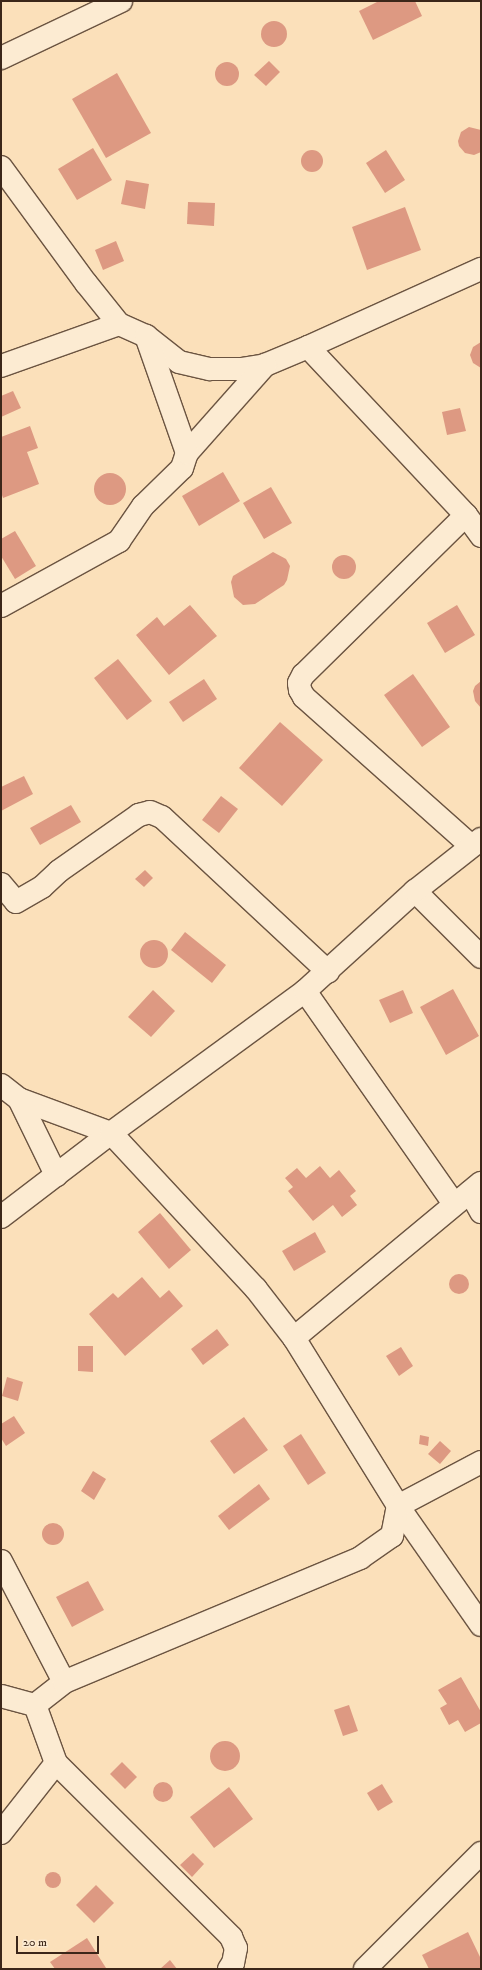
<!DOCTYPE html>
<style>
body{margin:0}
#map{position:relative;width:482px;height:1970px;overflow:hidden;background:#fbe0ba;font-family:"IM FELL DW Pica",serif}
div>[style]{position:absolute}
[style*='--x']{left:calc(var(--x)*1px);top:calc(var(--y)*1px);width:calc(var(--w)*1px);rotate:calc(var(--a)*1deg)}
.building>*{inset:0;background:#dd9982}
.round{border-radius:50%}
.roads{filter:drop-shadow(1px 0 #6b5441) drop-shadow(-1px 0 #6b5441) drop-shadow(0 1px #6b5441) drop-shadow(0 -1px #6b5441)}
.street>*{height:22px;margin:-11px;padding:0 11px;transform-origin:11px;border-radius:11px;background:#fcebd2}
span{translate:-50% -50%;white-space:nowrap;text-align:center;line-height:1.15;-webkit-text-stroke:3px #fcebd2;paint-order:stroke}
.frame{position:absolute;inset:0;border:2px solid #3b2619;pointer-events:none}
.scale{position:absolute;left:16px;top:1936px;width:83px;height:18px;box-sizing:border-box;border:2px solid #3b2619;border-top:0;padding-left:5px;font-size:12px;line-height:14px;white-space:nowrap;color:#3b2619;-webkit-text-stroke:3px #fcebd2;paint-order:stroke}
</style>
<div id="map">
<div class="building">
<div style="clip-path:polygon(379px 1px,415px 1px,422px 16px,373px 40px,359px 11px)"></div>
<div class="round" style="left:261px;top:21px;width:26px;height:26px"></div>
<div style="clip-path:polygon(269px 61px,280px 72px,266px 86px,254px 75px)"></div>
<div class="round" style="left:215px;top:62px;width:24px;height:24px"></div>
<div style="clip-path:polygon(117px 73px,151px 133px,106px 158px,72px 99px)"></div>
<div style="clip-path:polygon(469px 127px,481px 130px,481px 152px,474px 155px,465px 153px,459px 146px,458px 141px,461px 132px)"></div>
<div style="clip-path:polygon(93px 148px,112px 180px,77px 200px,58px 169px)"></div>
<div style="clip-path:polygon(386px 150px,405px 180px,385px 193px,366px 163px)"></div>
<div class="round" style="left:301px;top:150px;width:22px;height:22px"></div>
<div style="clip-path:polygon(126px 180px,149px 184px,145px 209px,121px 204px)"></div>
<div style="clip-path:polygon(188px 202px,215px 203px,214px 226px,187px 224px)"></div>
<div style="clip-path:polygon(405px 207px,421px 250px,367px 270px,352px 227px)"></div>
<div style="clip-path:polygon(116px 241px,124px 261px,103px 270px,95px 250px)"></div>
<div style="clip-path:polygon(481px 342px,481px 368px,473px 363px,470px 355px,473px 347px)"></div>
<div style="clip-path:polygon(13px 391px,21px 408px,1px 417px,1px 396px)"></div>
<div style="clip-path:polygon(460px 408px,466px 431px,447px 435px,442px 412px)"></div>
<div style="clip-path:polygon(30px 426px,38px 448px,27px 452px,39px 484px,3px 498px,1px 492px,1px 437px)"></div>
<div style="clip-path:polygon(223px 472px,240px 501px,199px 526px,182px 496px)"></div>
<div class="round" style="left:94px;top:473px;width:32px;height:32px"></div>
<div style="clip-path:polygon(271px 487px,292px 523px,264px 539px,243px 503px)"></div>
<div style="clip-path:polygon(15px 531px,36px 566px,15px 579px,1px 556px,1px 539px)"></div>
<div style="clip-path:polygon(273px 552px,286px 559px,290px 566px,287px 580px,284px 585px,255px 604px,243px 605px,234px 597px,231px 582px,233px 576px)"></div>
<div class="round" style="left:332px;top:555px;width:24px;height:24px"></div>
<div style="clip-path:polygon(190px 605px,217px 636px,169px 675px,136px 635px,157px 617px,164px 626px)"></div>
<div style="clip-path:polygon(457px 605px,475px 635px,445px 653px,427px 623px)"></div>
<div style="clip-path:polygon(118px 659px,152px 701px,127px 720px,94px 678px)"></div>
<div style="clip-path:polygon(413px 674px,450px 727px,422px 747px,384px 695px)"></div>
<div style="clip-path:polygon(204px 679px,217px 699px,183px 722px,169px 702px)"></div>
<div style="clip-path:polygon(481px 681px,481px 708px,475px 701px,473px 691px,475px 686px)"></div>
<div style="clip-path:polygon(280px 722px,323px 760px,282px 806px,239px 768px)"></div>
<div style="clip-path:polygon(24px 776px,33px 794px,1px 811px,1px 787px)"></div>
<div style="clip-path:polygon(221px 796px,238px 809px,219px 833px,202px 820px)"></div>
<div style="clip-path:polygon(71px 805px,81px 822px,40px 845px,30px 828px)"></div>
<div style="clip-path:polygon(145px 870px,153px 878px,144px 887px,135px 879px)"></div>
<div style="clip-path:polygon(185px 932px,226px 965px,212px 983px,171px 950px)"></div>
<div class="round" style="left:140px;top:940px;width:28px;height:28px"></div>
<div style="clip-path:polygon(453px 989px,479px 1036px,446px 1055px,420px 1007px)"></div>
<div style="clip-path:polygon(153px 990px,175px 1011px,151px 1037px,128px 1017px)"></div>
<div style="clip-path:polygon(403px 990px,413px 1013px,390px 1023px,379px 1000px)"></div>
<div style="clip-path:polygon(320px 1166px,330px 1178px,339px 1170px,356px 1191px,350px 1196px,357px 1205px,342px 1217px,333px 1205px,313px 1221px,288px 1191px,293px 1187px,285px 1178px,297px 1168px,306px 1178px)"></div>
<div style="clip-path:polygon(160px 1213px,191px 1250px,169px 1269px,138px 1232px)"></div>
<div style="clip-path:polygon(315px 1232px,326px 1252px,294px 1271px,282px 1251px)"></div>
<div class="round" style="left:449px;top:1274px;width:20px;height:20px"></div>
<div style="clip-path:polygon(142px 1277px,160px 1298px,169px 1290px,183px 1306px,125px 1356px,89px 1314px,113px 1293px,118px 1298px)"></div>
<div style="clip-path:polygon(217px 1329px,229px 1345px,203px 1365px,191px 1349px)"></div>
<div style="clip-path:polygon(78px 1346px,93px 1346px,93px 1372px,78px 1371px)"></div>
<div style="clip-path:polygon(401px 1347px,413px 1366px,399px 1376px,386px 1356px)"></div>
<div style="clip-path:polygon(7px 1377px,23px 1382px,18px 1401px,2px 1396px)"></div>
<div style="clip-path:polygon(14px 1416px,25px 1433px,6px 1446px,1px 1438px,1px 1424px)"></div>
<div style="clip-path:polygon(244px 1417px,268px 1450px,234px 1474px,210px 1441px)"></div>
<div style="clip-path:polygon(301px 1434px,326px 1473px,308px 1485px,283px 1446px)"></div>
<div style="clip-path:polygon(420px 1435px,429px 1437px,428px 1446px,419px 1444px)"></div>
<div style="clip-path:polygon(440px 1441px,451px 1451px,440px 1464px,428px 1454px)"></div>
<div style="clip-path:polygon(93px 1471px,106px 1479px,94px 1500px,81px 1491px)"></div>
<div style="clip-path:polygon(259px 1484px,270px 1499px,229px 1530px,218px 1516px)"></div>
<div class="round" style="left:42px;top:1523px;width:22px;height:22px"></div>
<div style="clip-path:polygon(88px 1581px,104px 1610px,72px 1627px,56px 1597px)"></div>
<div style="clip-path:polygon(461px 1677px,481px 1712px,481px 1723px,465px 1732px,458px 1720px,449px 1725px,440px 1708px,447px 1704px,438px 1690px)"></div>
<div style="clip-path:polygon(349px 1705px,358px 1731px,343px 1736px,334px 1710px)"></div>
<div class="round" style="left:210px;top:1741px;width:30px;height:30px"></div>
<div style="clip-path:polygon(122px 1762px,137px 1777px,125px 1789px,110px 1774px)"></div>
<div class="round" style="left:153px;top:1782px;width:20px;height:20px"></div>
<div style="clip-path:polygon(382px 1784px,393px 1802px,378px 1811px,367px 1793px)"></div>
<div style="clip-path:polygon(229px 1787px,253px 1819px,214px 1848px,190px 1817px)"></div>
<div style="clip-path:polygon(193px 1853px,204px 1864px,192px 1877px,180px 1865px)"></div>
<div class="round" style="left:45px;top:1872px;width:16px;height:16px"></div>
<div style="clip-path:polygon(96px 1885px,114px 1903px,94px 1923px,76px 1905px)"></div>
<div style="clip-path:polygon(468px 1932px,481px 1959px,481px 1969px,429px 1969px,422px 1955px)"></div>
<div style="clip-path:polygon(87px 1938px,106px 1968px,55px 1969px,50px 1962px)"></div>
<div style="clip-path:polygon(170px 1960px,177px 1969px,160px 1969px)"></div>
</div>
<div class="roads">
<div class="street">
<div style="--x:1;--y:58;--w:133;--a:-25.4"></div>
<div style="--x:1;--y:167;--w:144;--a:53.8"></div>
<div style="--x:86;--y:283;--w:53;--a:51.2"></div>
<div style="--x:119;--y:324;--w:30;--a:24"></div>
<div style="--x:146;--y:336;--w:42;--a:38.2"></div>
<div style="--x:179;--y:362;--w:32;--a:13"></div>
<div style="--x:210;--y:369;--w:31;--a:0"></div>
<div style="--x:241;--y:369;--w:24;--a:-9"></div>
<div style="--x:265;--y:365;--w:47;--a:-22.7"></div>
<div style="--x:308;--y:347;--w:231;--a:46.8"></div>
<div style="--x:466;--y:515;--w:26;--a:54"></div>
<div style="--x:308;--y:347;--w:190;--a:-24.3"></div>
<div style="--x:1;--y:366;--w:125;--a:-19.6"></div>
<div style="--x:187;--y:453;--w:118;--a:-48.4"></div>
<div style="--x:466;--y:515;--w:228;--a:135.5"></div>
<div style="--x:303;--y:675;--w:9;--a:117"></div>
<div style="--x:299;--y:683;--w:7;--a:82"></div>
<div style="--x:300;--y:690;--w:8;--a:60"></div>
<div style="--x:304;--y:697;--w:224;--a:41.7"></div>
<div style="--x:1;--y:606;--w:135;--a:-28.8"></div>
<div style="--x:119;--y:541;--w:42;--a:-55.6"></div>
<div style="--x:143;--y:506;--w:54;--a:-44.3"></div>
<div style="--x:182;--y:468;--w:16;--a:-72"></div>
<div style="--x:187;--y:453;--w:124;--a:-109.3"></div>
<div style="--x:1;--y:884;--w:23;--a:50"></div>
<div style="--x:16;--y:902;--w:30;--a:-30"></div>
<div style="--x:42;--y:887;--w:23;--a:-43"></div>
<div style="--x:59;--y:871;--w:98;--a:-35"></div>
<div style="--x:139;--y:815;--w:11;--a:-15"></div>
<div style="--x:150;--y:812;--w:13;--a:23"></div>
<div style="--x:162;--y:817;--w:227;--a:43"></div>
<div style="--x:415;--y:891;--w:93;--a:45"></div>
<div style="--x:305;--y:991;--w:260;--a:55"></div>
<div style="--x:1;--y:1085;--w:23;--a:38"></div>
<div style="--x:19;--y:1099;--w:98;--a:20.3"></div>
<div style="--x:111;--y:1133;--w:213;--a:47.1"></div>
<div style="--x:256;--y:1289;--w:62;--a:52.2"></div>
<div style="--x:294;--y:1338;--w:198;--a:58.2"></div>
<div style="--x:398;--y:1506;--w:145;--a:55.1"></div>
<div style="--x:19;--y:1099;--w:85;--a:64"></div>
<div style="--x:470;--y:1192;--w:23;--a:61"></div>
<div style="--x:1;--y:1217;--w:138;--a:-37.4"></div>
<div style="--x:111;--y:1133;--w:240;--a:-36.2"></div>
<div style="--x:305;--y:991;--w:149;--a:-42.3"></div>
<div style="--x:415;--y:891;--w:84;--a:-38.2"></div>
<div style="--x:294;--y:1338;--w:243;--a:-39.7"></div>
<div style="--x:1;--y:1561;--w:136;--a:62.5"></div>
<div style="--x:1;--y:1696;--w:35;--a:15"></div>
<div style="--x:35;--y:1705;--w:62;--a:70.1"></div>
<div style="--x:56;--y:1763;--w:247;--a:44.8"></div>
<div style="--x:231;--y:1937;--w:12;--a:66"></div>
<div style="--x:236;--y:1948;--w:15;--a:101"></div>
<div style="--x:233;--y:1963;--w:7;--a:124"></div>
<div style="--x:35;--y:1705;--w:37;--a:-38"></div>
<div style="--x:64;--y:1682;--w:321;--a:-22.7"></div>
<div style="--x:360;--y:1558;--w:39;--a:-35"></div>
<div style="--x:392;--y:1536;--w:31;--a:-79"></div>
<div style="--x:398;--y:1506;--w:94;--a:-27.9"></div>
<div style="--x:1;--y:1833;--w:89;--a:-51.8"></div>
<div style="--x:365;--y:1969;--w:164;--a:-45"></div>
</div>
</div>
<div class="frame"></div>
<div class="scale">20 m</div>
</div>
